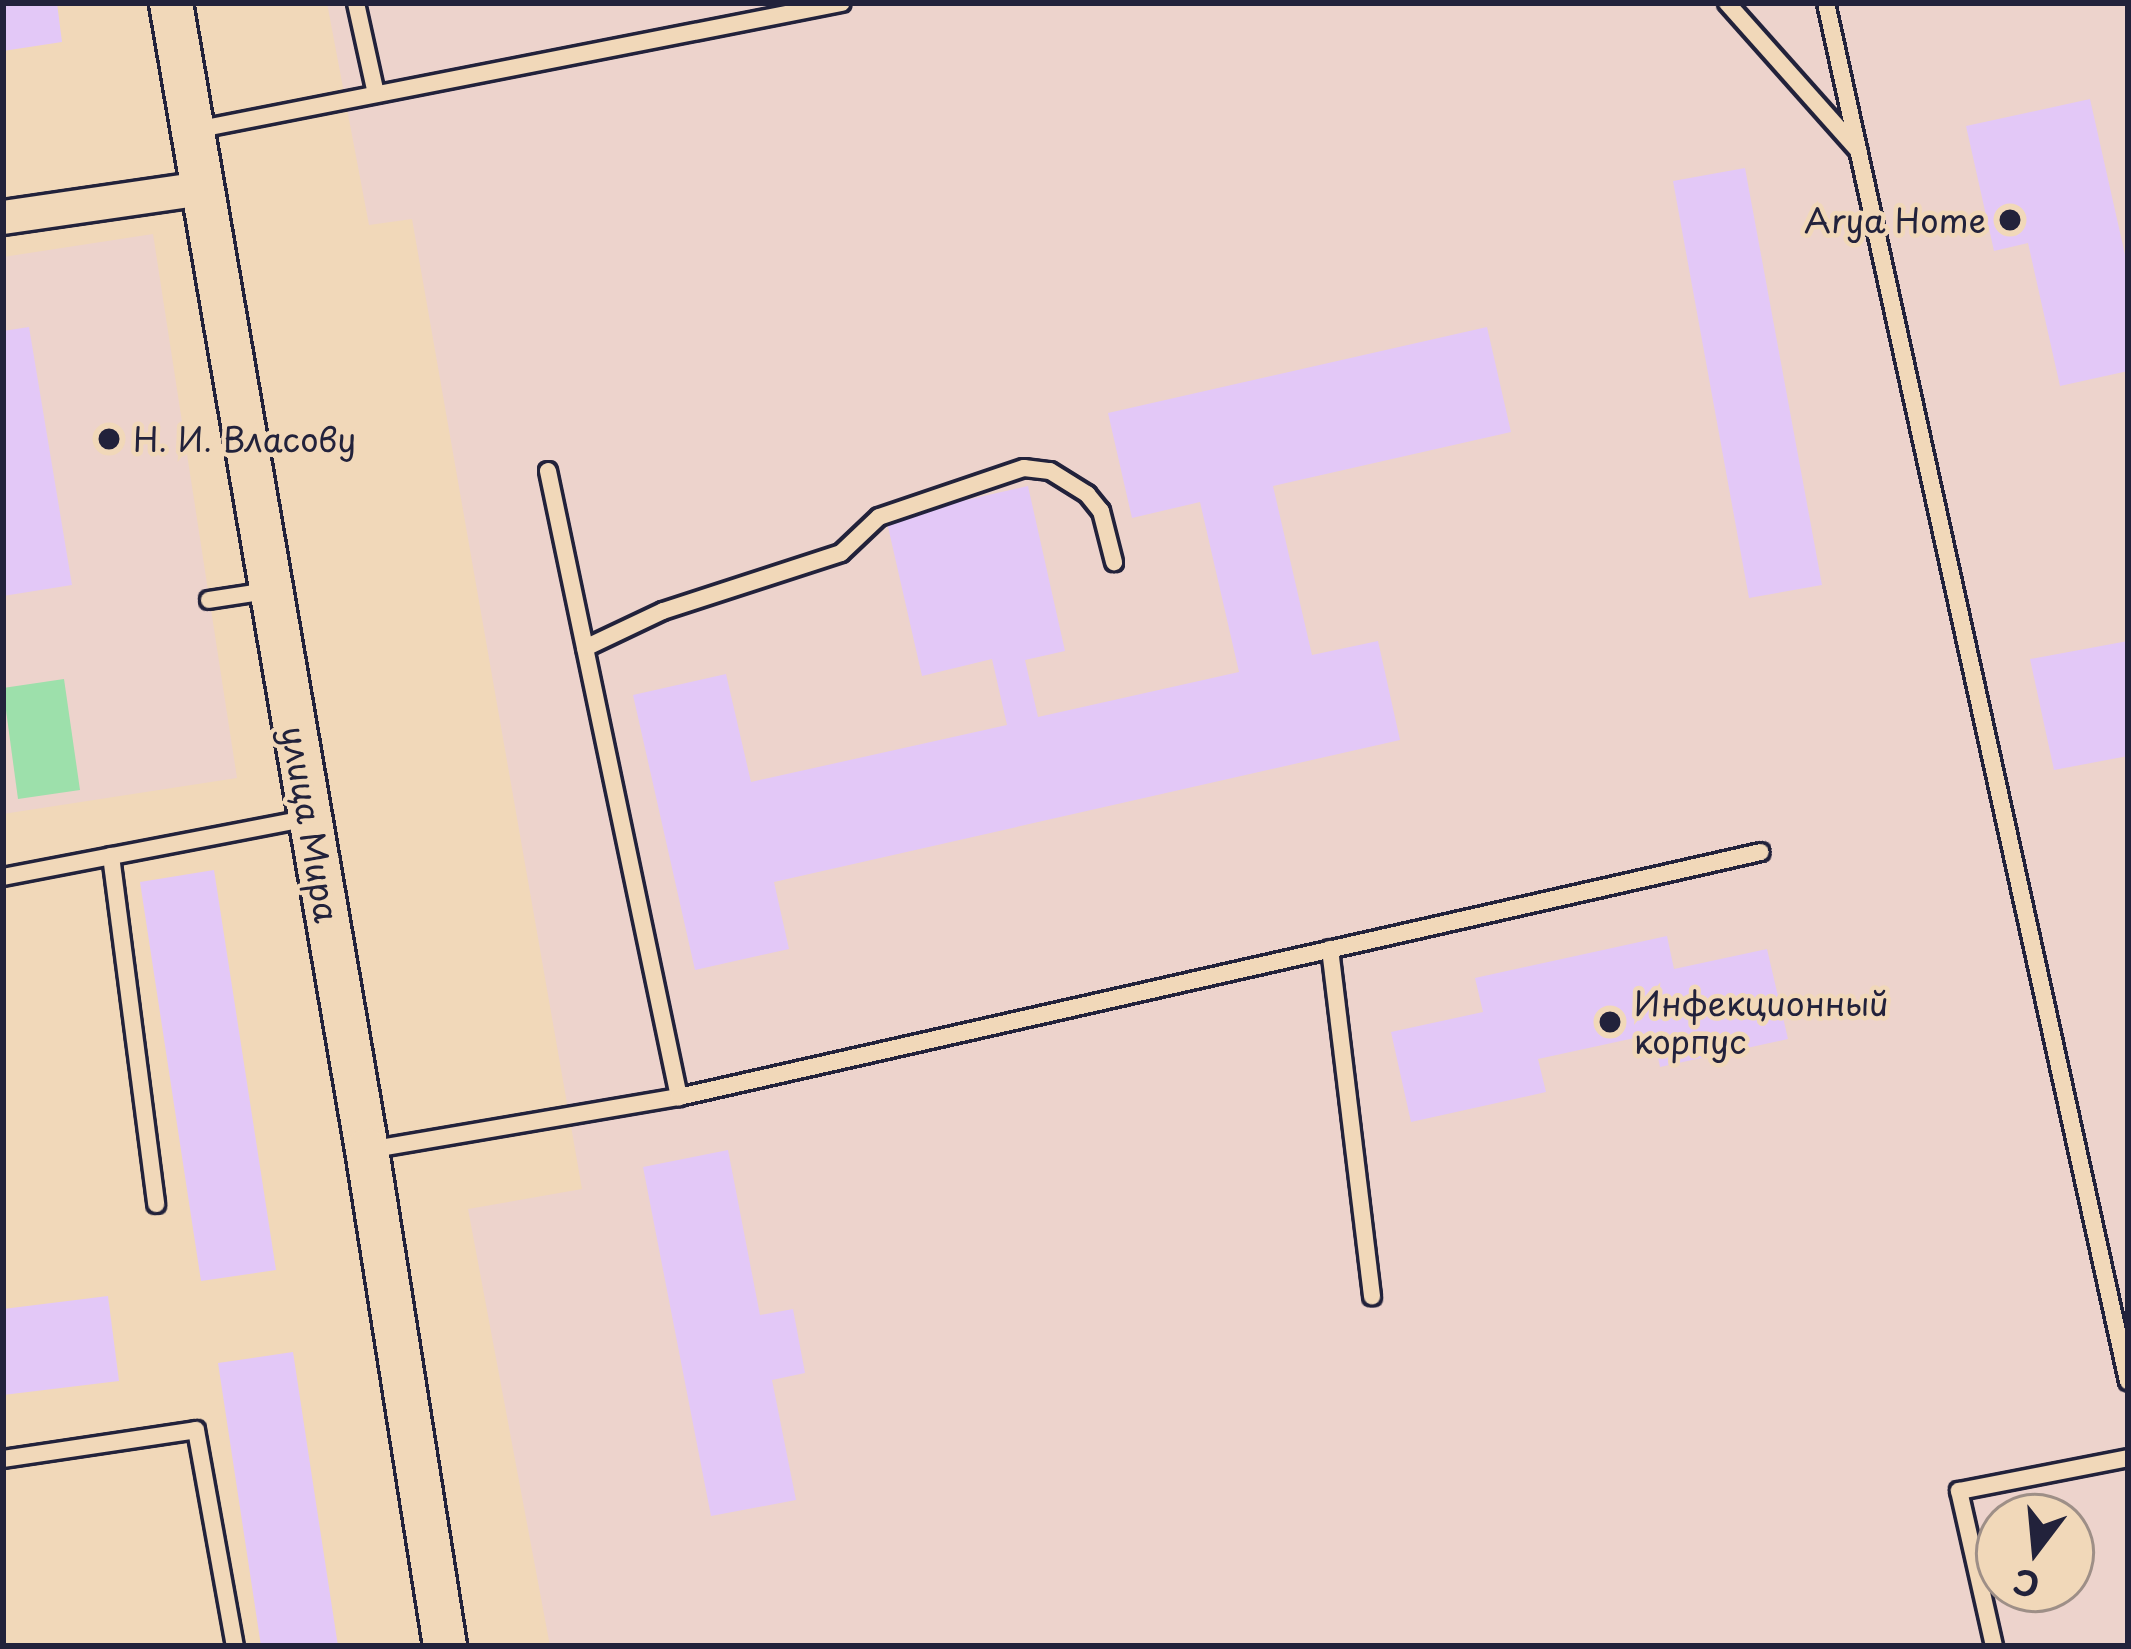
<!DOCTYPE html>
<meta charset="utf-8">
<style>
body{margin:0}
#map{position:relative;width:2131px;height:1649px;overflow:hidden;background:#f1d8b9;font-family:"Playpen Sans",sans-serif}
div>[style]{position:absolute}
[style*='--x']{left:calc(var(--x)*1px);top:calc(var(--y)*1px);width:calc(var(--w)*1px);rotate:calc(var(--a)*1deg)}
.built>*{inset:0;background:#edd3cc}
.green>*{inset:0;background:#9de0ab}
.building>*{inset:0;background:#e3c8f7}
.roads{filter:drop-shadow(3px 0 #22223b) drop-shadow(-3px 0 #22223b) drop-shadow(0 3px #22223b) drop-shadow(0 -3px #22223b)}
.service>*{height:16px;margin:-8px;padding:0 8px;transform-origin:8px;border-radius:8px;background:#f1d8b9}
.minor>*{height:33px;margin:-16.5px;padding:0 16.5px;transform-origin:16.5px;border-radius:16.5px;background:#f1d8b9}
.tertiary>*{height:42px;margin:-21px;padding:0 21px;transform-origin:21px;border-radius:21px;background:#f1d8b9}
.dots>*{width:33px;height:33px;translate:-50% -50%;box-sizing:border-box;border:6px solid #f1d8b9;border-radius:50%}
span{translate:-50% -50%;white-space:nowrap;text-align:center;line-height:1.15;-webkit-text-stroke:9px #f1d8b9;paint-order:stroke}
.poi-label{font-size:33px;color:#22223b}
.right{translate:-100% -50%;text-align:right}
.left{translate:0 -50%;text-align:left}
.street-label{font-size:33px;color:#22223b}
.frame{position:absolute;inset:0;border:6px solid #22223b;pointer-events:none}
.north{position:absolute;left:1975px;top:1493px;width:120px;height:120px;box-sizing:border-box;background:#f1d8b9;border:3px solid #9e8f87;border-radius:50%;rotate:196deg;font-size:33px;font-weight:700;line-height:48px;text-align:center;color:#22223b}
.north::after{content:'';display:block;margin:auto;width:42px;height:54px;background:#22223b;clip-path:polygon(50% 0,100% 100%,50% 72%,0 100%)}
</style>
<div id="map">
<div class="built">
<div style="clip-path:polygon(evenodd,327px 3px,2128px 3px,2128px 1646px,550px 1646px,468px 1209px,582px 1189px,412px 219px,369px 225px,327px 3px,1999px 1517px,2071px 1517px,2071px 1589px,1999px 1589px,1999px 1517px)"></div>
<div style="clip-path:polygon(153px 234px,237px 778px,3px 814px,3px 257px)"></div>
</div>
<div class="green">
<div style="clip-path:polygon(64px 679px,80px 790px,18px 799px,3px 688px)"></div>
</div>
<div class="building">
<div style="clip-path:polygon(3px 3px,57px 3px,62px 42px,3px 51px)"></div>
<div style="clip-path:polygon(2090px 99px,2128px 268px,2128px 371px,2060px 386px,2028px 243px,1994px 251px,1966px 126px)"></div>
<div style="clip-path:polygon(1745px 168px,1822px 585px,1749px 598px,1673px 181px)"></div>
<div style="clip-path:polygon(29px 327px,72px 585px,3px 596px,3px 331px)"></div>
<div style="clip-path:polygon(1487px 327px,1511px 432px,1273px 486px,1312px 655px,1378px 641px,1400px 740px,774px 882px,789px 949px,695px 970px,633px 695px,726px 674px,751px 782px,1007px 725px,992px 659px,922px 676px,886px 518px,1028px 486px,1065px 651px,1025px 660px,1038px 717px,1239px 672px,1200px 502px,1132px 518px,1108px 413px)"></div>
<div style="clip-path:polygon(2128px 641px,2128px 756px,2054px 770px,2030px 659px)"></div>
<div style="clip-path:polygon(214px 870px,276px 1270px,201px 1281px,140px 882px)"></div>
<div style="clip-path:polygon(1667px 936px,1674px 969px,1767px 949px,1788px 1039px,1660px 1067px,1653px 1034px,1538px 1059px,1546px 1092px,1411px 1122px,1391px 1032px,1483px 1012px,1475px 978px)"></div>
<div style="clip-path:polygon(728px 1150px,760px 1315px,793px 1309px,805px 1373px,772px 1380px,796px 1500px,711px 1516px,643px 1167px)"></div>
<div style="clip-path:polygon(108px 1296px,119px 1381px,3px 1395px,3px 1309px)"></div>
<div style="clip-path:polygon(293px 1352px,314px 1490px,338px 1646px,261px 1646px,218px 1363px)"></div>
</div>
<div class="roads">
<div class="service">
<div style="--x:356;--y:3;--w:93;--a:77.6"></div>
<div style="--x:1727;--y:3;--w:197;--a:48.3"></div>
<div style="--x:1826;--y:3;--w:1411;--a:77.64"></div>
<div style="--x:195;--y:130;--w:659;--a:-11.11"></div>
<div style="--x:548;--y:471;--w:640;--a:78.18"></div>
<div style="--x:209;--y:600;--w:60;--a:-8.7"></div>
<div style="--x:585;--y:648;--w:86;--a:-25.4"></div>
<div style="--x:663;--y:611;--w:187;--a:-18"></div>
<div style="--x:841;--y:553;--w:52;--a:-43.5"></div>
<div style="--x:879;--y:517;--w:153;--a:-18.7"></div>
<div style="--x:1024;--y:468;--w:26;--a:7"></div>
<div style="--x:1050;--y:471;--w:44;--a:31.9"></div>
<div style="--x:1087;--y:494;--w:22;--a:51"></div>
<div style="--x:1101;--y:511;--w:53;--a:75.7"></div>
<div style="--x:111;--y:856;--w:351;--a:82.6"></div>
<div style="--x:3;--y:877;--w:312;--a:-10.9"></div>
<div style="--x:1330;--y:949;--w:350;--a:83.1"></div>
<div style="--x:368;--y:1150;--w:315;--a:-9.7"></div>
<div style="--x:679;--y:1097;--w:1109;--a:-12.76"></div>
<div style="--x:3;--y:1459;--w:195;--a:-8.5"></div>
<div style="--x:196;--y:1430;--w:219;--a:79.8"></div>
<div style="--x:1994;--y:1646;--w:159;--a:-102.7"></div>
<div style="--x:1959;--y:1491;--w:172;--a:-11"></div>
</div>
<div class="minor">
<div style="--x:3;--y:217;--w:201;--a:-8.3"></div>
</div>
<div class="tertiary">
<div style="--x:171;--y:3;--w:1164;--a:80.3"></div>
<div style="--x:367;--y:1150;--w:502;--a:81.06"></div>
</div>
</div>
<div class="dots">
<div style="left:2010px;top:220px;background:#22223b"></div>
<div style="left:109px;top:439px;background:#22223b"></div>
<div style="left:1610px;top:1022px;background:#22223b"></div>
</div>
<div class="poi-label">
<span class="right" style="left:1986px;top:220px">Arya Home</span>
<span class="left" style="left:133px;top:439px">Н. И. Власову</span>
<span class="left" style="left:1634px;top:1022px">Инфекционный<br>корпус</span>
</div>
<div class="street-label">
<span style="left:311px;top:824px;rotate:80deg">улица Мира</span>
</div>
<div class="frame"></div>
<div class="north">С</div>
</div>
